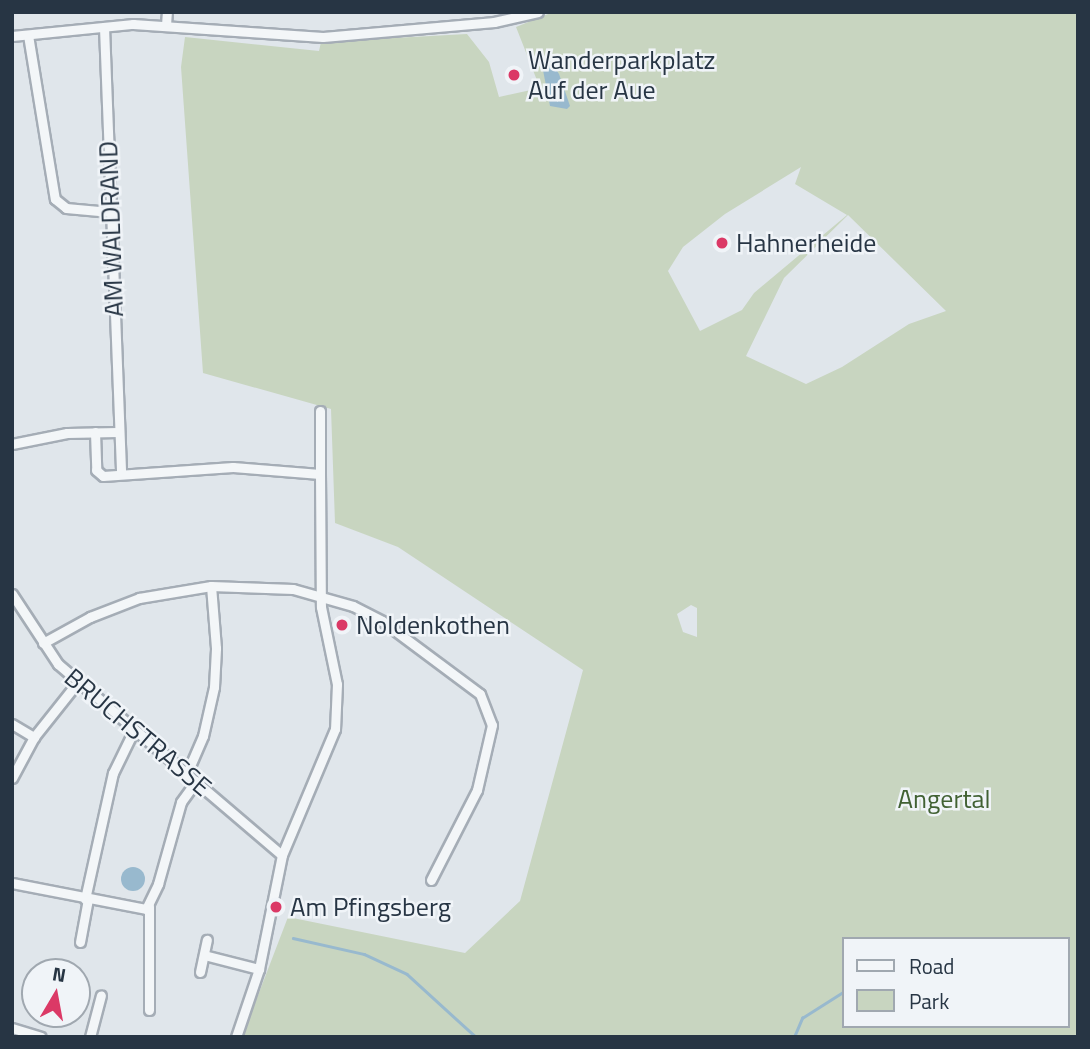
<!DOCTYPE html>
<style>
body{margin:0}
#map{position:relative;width:1090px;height:1049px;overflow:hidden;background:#e0e6eb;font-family:"Titillium Web",sans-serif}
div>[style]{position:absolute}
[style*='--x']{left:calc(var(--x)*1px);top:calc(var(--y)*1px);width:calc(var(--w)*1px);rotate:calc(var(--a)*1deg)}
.green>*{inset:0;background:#c8d5c0}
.water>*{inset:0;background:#98b9ce}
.round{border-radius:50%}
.stream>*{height:2.5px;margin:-1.25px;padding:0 1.25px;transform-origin:1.25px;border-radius:1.25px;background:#98b9ce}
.roads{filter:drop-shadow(2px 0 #a5adb6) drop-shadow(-2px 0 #a5adb6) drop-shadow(0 2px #a5adb6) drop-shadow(0 -2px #a5adb6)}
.minor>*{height:9px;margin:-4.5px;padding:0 4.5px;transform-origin:4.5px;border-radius:4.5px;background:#f3f6f8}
.dots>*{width:19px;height:19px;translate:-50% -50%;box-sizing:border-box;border:4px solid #f0f4f8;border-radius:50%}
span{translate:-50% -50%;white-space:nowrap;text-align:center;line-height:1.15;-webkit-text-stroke:5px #f0f4f8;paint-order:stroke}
.poi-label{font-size:26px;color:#273544}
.left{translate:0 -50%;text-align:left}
.street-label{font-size:26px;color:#273544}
.park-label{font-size:26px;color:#416133}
.frame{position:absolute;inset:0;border:14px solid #273544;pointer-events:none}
.legend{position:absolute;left:842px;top:937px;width:228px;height:91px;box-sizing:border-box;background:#f0f4f8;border:2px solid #a0a8b0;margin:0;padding:9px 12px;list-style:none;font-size:21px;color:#273544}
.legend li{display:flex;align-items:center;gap:14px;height:35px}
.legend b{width:35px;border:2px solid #a0a8b0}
.north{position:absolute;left:21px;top:958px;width:70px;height:70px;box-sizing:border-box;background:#f0f4f8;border:2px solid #a0a8b0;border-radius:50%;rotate:10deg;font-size:19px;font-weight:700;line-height:28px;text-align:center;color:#273544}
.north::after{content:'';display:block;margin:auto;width:24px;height:32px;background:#db3966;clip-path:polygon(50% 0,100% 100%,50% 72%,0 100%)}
</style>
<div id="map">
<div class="green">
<div style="clip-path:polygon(evenodd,553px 12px,1078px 12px,1078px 1037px,242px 1037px,288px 917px,465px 953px,520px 901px,583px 670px,398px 547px,335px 523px,331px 409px,203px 373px,181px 67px,185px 37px,319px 51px,321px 42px,467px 34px,489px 62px,499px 97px,540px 88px,516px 27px,553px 12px,801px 167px,795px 184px,847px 215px,754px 293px,742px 310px,700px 331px,668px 271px,683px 247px,725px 214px,801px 167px,553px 12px,848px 215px,946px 311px,909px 324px,842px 367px,806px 384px,746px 356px,784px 278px,848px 215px,553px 12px,691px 605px,697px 608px,697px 637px,683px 632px,677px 614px,691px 605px,553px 12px,843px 939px,1067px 939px,1067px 1026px,843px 1026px,843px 939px)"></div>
</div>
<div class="water">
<div style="clip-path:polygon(547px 56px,559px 74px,570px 106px,567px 109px,550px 106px,541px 60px)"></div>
<div class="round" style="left:121px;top:867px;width:24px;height:24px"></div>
</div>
<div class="stream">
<div style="--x:293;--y:938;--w:73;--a:12.7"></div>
<div style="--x:364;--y:954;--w:47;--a:24.9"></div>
<div style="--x:407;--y:974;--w:93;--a:42.4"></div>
<div style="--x:794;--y:1037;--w:21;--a:-67"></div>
<div style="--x:802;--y:1018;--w:49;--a:-32.4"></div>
</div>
<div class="roads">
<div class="minor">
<div style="--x:166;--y:25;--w:13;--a:-86"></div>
<div style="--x:104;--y:27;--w:446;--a:87.8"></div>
<div style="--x:28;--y:35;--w:166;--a:80.7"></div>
<div style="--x:55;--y:199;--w:14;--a:39"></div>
<div style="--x:66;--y:208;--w:44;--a:5.2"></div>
<div style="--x:12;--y:36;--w:122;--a:-5.7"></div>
<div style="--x:133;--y:24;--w:190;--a:3.9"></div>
<div style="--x:323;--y:37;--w:172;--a:-5"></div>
<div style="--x:494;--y:22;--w:45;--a:-12.8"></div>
<div style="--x:320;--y:411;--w:63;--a:90"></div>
<div style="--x:95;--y:432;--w:38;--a:88"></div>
<div style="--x:96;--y:470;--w:9;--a:41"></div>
<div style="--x:103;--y:476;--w:130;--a:-4"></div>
<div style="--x:233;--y:467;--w:87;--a:4.6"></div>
<div style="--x:320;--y:474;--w:133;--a:89.6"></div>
<div style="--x:321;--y:607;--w:79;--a:78.3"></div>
<div style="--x:337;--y:684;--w:45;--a:92.5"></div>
<div style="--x:335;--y:729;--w:137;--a:112.8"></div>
<div style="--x:282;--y:855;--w:116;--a:101.4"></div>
<div style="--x:259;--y:969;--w:72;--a:108.7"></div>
<div style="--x:12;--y:444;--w:56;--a:-11.3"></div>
<div style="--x:67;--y:433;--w:51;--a:-1.1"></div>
<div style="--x:12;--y:594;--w:84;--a:56.7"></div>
<div style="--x:58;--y:664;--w:294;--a:40.5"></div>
<div style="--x:43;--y:643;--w:54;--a:-29"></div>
<div style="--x:90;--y:617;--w:53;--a:-21.2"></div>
<div style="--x:139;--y:598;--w:73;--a:-9.5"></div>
<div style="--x:211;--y:586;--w:82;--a:2.1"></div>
<div style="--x:293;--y:589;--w:62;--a:15.8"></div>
<div style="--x:353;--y:606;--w:33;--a:27"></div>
<div style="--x:382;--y:621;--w:122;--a:36.7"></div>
<div style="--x:480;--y:694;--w:33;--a:69"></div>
<div style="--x:492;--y:725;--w:67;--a:103"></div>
<div style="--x:477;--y:790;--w:101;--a:117.1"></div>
<div style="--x:12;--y:724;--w:26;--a:31"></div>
<div style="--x:187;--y:773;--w:40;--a:-66.6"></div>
<div style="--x:203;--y:736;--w:50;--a:-77.3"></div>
<div style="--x:214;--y:687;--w:39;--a:-87"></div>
<div style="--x:216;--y:648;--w:62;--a:-94.6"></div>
<div style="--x:12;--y:778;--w:47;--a:-61.8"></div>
<div style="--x:34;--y:737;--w:69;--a:-51.5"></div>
<div style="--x:12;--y:883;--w:136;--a:11"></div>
<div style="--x:146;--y:909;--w:28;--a:-64"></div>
<div style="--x:158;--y:884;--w:85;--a:-74.3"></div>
<div style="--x:181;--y:802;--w:26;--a:-54"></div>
<div style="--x:85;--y:899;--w:129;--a:-77.5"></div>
<div style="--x:113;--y:773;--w:48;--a:-64"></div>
<div style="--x:149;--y:906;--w:104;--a:90"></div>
<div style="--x:80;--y:942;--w:44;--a:-79.5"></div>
<div style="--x:204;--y:955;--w:57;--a:14.3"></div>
<div style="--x:200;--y:972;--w:33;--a:-78"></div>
<div style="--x:12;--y:1028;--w:30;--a:17"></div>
<div style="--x:90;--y:1037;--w:43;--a:-75.3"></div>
</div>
</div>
<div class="dots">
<div style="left:514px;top:75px;background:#db3966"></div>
<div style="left:722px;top:243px;background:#db3966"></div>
<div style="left:342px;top:625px;background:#db3966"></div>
<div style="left:276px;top:907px;background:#db3966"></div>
</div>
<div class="poi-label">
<span class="left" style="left:528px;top:75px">Wanderparkplatz<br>Auf der Aue</span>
<span class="left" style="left:736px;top:243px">Hahnerheide</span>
<span class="left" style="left:356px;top:625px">Noldenkothen</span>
<span class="left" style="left:290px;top:907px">Am Pfingsberg</span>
</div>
<div class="street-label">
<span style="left:111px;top:229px;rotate:-92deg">AM WALDRAND</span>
<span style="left:138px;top:732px;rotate:40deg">BRUCHSTRASSE</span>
</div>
<div class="park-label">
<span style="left:944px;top:799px">Angertal</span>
</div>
<div class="frame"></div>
<ul class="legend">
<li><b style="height:9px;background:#f3f6f8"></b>Road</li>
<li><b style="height:19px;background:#c8d5c0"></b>Park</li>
</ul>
<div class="north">N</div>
</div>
